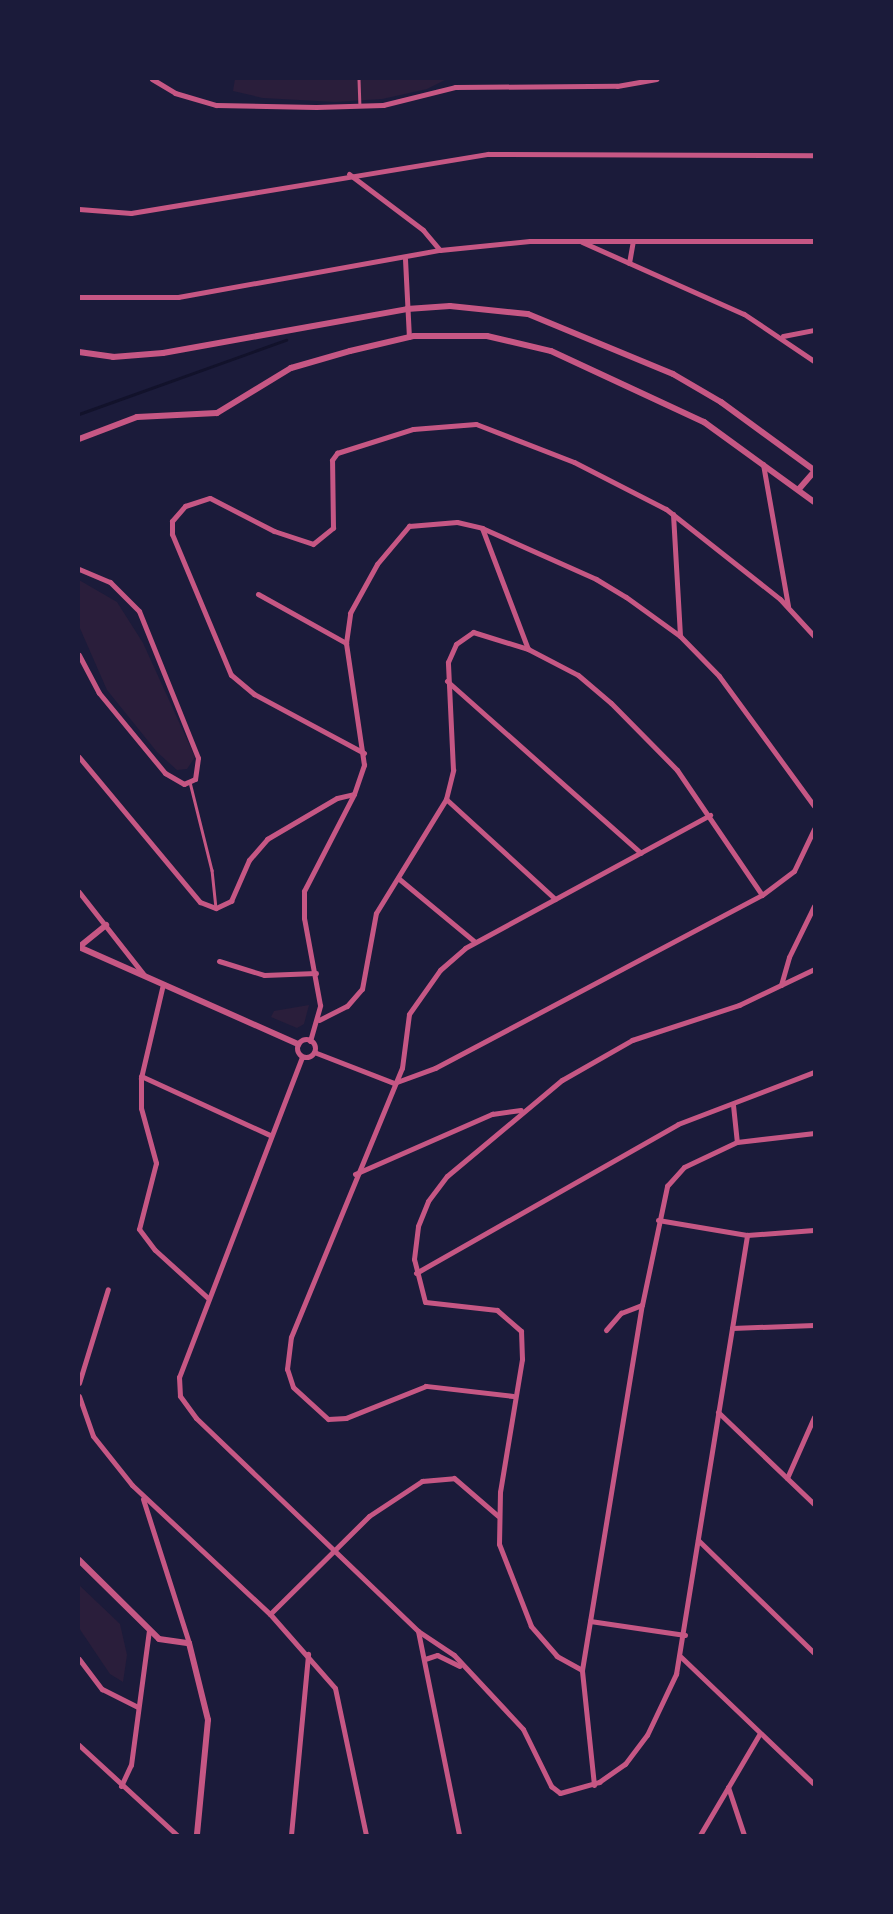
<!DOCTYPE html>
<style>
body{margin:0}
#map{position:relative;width:893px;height:1914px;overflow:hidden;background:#1b1b3a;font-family:Roboto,sans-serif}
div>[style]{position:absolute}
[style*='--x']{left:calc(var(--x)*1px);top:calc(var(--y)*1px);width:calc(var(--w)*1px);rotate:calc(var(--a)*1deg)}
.green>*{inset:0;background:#2a1e3b}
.stream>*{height:2.5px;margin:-1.25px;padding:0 1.25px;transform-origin:1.25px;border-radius:1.25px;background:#12122b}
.service>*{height:2.5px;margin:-1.25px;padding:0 1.25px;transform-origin:1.25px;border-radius:1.25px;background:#c65784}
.minor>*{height:5px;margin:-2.5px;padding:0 2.5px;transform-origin:2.5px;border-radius:2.5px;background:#c65784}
.minor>.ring{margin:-2.5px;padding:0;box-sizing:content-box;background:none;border:5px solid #c65784;border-radius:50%}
.tertiary>*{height:6px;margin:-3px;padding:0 3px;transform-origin:3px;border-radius:3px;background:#c65784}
span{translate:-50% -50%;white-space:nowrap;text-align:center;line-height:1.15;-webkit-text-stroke:7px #1b1b3a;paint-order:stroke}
.frame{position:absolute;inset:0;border:80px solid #1b1b3a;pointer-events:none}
</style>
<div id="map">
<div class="green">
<div style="clip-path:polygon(235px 79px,447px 79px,427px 89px,382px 99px,335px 102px,263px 98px,233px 91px)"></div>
<div style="clip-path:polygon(79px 580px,117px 602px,143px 643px,195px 757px,187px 769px,177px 770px,157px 752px,107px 690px,79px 626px)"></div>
<div style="clip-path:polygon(309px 1005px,304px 1024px,297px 1028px,271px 1017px,274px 1011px)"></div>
<div style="clip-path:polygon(79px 1585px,120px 1624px,127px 1655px,123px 1682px,110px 1674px,79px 1628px)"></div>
</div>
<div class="stream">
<div style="--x:79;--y:414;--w:220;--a:-19.7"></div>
</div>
<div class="service">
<div style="--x:359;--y:79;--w:24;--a:88"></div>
<div style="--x:190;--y:782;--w:91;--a:76"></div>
<div style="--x:212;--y:870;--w:38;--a:84"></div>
</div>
<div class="minor">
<div style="--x:152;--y:79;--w:27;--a:31"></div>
<div style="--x:175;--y:93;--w:43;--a:16.3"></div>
<div style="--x:216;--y:105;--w:100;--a:1.1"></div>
<div style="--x:316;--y:107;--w:67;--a:-1.7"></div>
<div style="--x:383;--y:105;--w:74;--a:-14"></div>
<div style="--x:455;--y:87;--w:162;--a:-0.4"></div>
<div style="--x:617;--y:86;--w:40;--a:-10"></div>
<div style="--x:349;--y:174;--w:93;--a:37.1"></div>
<div style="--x:423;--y:230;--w:26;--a:50"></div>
<div style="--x:79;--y:209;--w:52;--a:4.4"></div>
<div style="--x:131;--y:213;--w:362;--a:-9.4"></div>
<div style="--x:488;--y:154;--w:326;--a:0.2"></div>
<div style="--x:582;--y:242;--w:177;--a:24"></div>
<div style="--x:744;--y:314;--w:84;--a:33.9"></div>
<div style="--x:405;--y:259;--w:78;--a:87.1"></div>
<div style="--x:629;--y:263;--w:22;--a:-80"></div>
<div style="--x:79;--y:297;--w:99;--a:0"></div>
<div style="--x:178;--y:297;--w:266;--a:-10.2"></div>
<div style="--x:440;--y:250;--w:90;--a:-5.7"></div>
<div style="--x:530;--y:241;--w:284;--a:0"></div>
<div style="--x:783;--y:336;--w:32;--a:-11"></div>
<div style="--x:763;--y:464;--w:144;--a:80"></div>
<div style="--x:673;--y:514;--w:122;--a:86.7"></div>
<div style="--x:482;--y:528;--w:129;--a:69.2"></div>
<div style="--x:79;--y:569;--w:34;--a:23"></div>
<div style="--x:110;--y:582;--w:41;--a:45"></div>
<div style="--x:139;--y:611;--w:158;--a:68.1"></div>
<div style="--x:198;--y:758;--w:21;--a:98"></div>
<div style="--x:195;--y:779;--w:12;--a:156"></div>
<div style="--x:184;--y:784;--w:22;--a:-150"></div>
<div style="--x:165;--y:773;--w:104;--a:-129.5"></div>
<div style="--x:99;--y:693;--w:43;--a:-117.8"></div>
<div style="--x:258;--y:594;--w:101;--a:29.1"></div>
<div style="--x:447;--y:681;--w:259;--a:41.6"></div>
<div style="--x:364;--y:753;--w:125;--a:-151.8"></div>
<div style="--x:254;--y:694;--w:30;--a:-140"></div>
<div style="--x:231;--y:675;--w:153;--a:-112.7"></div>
<div style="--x:172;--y:534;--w:13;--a:-90"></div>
<div style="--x:172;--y:521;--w:20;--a:-49"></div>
<div style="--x:185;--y:506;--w:26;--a:-18"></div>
<div style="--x:210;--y:498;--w:72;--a:27.3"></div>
<div style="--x:274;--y:531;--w:41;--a:18.4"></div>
<div style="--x:313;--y:544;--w:26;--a:-39"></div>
<div style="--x:333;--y:528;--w:68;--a:-90.8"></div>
<div style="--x:332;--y:460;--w:9;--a:-54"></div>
<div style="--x:337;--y:453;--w:80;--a:-17.5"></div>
<div style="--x:413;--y:429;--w:63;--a:-4.5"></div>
<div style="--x:476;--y:424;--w:105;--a:21.2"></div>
<div style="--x:574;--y:462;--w:103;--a:27.1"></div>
<div style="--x:666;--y:509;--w:145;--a:38.3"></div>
<div style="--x:780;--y:599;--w:50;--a:47.4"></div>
<div style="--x:79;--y:757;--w:189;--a:50.2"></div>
<div style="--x:200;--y:902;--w:17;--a:21"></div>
<div style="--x:216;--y:908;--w:17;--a:-25"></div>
<div style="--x:231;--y:901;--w:45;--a:-66.3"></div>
<div style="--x:249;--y:860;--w:28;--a:-49"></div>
<div style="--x:267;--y:839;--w:81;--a:-30.4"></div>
<div style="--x:337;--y:798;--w:17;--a:-13"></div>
<div style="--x:446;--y:799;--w:148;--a:42.5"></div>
<div style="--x:398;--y:878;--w:100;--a:39.7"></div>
<div style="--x:79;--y:892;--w:105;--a:51.9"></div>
<div style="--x:219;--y:961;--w:47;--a:17.3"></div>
<div style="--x:264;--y:975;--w:52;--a:-2.2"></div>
<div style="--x:163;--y:984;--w:97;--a:103.2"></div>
<div style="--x:141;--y:1078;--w:30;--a:90"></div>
<div style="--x:141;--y:1108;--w:57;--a:74.7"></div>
<div style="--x:156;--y:1163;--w:68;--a:104.4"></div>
<div style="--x:139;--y:1229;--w:26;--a:53"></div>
<div style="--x:155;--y:1250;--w:72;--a:42.2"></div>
<div style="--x:781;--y:985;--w:29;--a:-74"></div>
<div style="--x:789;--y:957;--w:57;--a:-63.9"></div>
<div style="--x:319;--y:1020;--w:31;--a:-27"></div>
<div style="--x:347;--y:1006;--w:23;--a:-49"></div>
<div style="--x:362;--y:989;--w:77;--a:-79.6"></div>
<div style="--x:376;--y:913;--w:134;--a:-58.4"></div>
<div style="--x:446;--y:799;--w:30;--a:-76"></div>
<div style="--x:453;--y:770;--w:108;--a:-92.7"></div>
<div style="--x:448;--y:662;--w:20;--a:-66"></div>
<div style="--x:456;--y:644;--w:21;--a:-35"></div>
<div style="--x:473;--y:632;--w:58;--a:17.2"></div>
<div style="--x:528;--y:649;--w:56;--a:27.5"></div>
<div style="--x:578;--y:675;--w:43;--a:40.3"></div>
<div style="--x:611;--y:703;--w:94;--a:45.4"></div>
<div style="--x:677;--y:770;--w:151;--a:55.8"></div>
<div class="ring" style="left:297px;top:1039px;width:13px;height:13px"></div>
<div style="--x:310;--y:1041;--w:37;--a:-74"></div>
<div style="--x:320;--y:1005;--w:88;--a:-100.4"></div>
<div style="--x:304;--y:918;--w:27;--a:-90"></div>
<div style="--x:304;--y:891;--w:109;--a:-62.7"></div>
<div style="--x:354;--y:794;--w:31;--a:-71"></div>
<div style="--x:364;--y:765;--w:123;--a:-98.4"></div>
<div style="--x:346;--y:643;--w:30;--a:-82"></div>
<div style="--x:350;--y:613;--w:56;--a:-61.1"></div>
<div style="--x:377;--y:564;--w:50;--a:-49.9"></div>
<div style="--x:409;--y:526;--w:48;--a:-4.8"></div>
<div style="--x:457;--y:522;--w:26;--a:13"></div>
<div style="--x:482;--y:528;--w:125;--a:24.1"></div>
<div style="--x:596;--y:579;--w:35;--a:31"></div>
<div style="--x:626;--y:597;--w:67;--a:35.8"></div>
<div style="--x:680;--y:636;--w:56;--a:45.7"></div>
<div style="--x:719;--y:676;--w:161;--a:53.8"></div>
<div style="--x:314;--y:1052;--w:86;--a:21.2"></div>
<div style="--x:394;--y:1083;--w:44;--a:-20.1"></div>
<div style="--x:435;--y:1068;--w:370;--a:-27.9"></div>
<div style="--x:762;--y:895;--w:40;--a:-37"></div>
<div style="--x:794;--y:871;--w:47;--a:-64.5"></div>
<div style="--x:302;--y:1057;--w:343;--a:111"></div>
<div style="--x:179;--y:1377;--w:19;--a:87"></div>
<div style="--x:180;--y:1396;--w:27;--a:54"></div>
<div style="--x:196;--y:1418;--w:308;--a:43.8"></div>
<div style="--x:418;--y:1631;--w:43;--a:33.7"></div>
<div style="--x:454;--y:1655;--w:101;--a:47"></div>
<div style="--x:523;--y:1729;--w:64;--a:63.8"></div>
<div style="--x:551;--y:1786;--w:11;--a:38"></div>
<div style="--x:560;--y:1793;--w:41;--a:-15.8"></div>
<div style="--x:599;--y:1782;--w:32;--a:-35"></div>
<div style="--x:625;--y:1764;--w:36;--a:-53"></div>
<div style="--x:647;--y:1735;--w:68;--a:-64.6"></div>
<div style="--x:676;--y:1674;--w:445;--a:-80.8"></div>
<div style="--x:141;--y:1076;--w:142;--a:24.6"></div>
<div style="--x:733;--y:1105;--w:37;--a:84"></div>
<div style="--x:355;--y:1174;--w:150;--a:-23.7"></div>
<div style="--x:492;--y:1114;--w:29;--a:-8"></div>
<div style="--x:658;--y:1220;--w:90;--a:9.6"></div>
<div style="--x:747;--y:1235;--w:67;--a:-4.3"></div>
<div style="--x:416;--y:1273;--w:301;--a:-29.6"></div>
<div style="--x:678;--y:1124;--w:146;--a:-20.9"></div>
<div style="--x:732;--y:1328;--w:82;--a:-2.1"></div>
<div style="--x:606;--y:1330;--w:23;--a:-49"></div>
<div style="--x:621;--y:1313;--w:22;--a:-21"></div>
<div style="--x:79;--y:1383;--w:98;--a:-72.9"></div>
<div style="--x:79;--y:1396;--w:42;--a:70.7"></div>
<div style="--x:93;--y:1436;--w:63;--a:51.5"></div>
<div style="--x:132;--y:1485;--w:189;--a:43.1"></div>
<div style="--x:270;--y:1614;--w:98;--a:48.7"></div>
<div style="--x:335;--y:1688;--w:150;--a:78.1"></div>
<div style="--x:513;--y:1396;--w:88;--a:-173.4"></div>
<div style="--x:426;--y:1386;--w:86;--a:158.2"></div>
<div style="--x:346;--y:1418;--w:18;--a:177"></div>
<div style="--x:328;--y:1419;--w:47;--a:-137.6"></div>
<div style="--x:293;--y:1387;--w:19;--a:-108"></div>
<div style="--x:287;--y:1369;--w:32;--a:-83"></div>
<div style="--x:291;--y:1337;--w:291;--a:-67.6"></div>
<div style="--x:402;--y:1068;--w:54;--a:-82.6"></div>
<div style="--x:409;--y:1014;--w:54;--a:-54.8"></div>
<div style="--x:440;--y:970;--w:33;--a:-41"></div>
<div style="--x:465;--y:948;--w:279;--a:-28.5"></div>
<div style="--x:718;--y:1412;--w:133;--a:43.8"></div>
<div style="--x:787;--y:1478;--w:67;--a:-66.1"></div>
<div style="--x:143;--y:1499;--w:151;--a:72.3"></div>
<div style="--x:698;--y:1540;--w:162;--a:44.2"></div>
<div style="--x:270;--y:1614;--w:139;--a:-44.7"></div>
<div style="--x:369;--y:1516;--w:64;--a:-33.4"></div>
<div style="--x:422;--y:1481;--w:32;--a:-5"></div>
<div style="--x:454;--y:1478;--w:58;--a:40.8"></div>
<div style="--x:590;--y:1621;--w:96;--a:8.4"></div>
<div style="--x:418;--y:1631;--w:208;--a:78.6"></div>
<div style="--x:681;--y:1657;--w:182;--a:43.7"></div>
<div style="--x:79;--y:1659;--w:38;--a:53"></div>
<div style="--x:102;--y:1689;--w:40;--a:26.6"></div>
<div style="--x:425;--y:1659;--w:13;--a:-18"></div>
<div style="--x:437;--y:1655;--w:25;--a:26"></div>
<div style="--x:582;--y:1670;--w:29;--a:-151"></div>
<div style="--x:557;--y:1656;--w:40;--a:-131"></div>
<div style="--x:531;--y:1626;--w:88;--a:-111.3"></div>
<div style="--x:499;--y:1544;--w:52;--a:-88.9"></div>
<div style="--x:500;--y:1492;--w:135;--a:-80.6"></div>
<div style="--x:522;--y:1359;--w:28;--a:-92"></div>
<div style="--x:521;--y:1331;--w:32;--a:-139"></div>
<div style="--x:497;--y:1310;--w:72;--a:-173.7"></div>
<div style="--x:425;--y:1302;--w:44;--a:-104.3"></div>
<div style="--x:414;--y:1259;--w:33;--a:-83"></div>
<div style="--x:418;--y:1226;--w:27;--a:-68"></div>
<div style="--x:428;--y:1201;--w:31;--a:-53"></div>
<div style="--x:447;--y:1176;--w:150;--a:-39.9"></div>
<div style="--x:562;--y:1080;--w:81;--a:-29.7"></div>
<div style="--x:632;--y:1040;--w:113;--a:-18.1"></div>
<div style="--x:739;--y:1005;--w:83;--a:-25.6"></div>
<div style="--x:79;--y:1745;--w:133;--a:42.6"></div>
<div style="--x:594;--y:1785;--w:116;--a:-96"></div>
<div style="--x:582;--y:1670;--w:370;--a:-80.7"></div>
<div style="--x:642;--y:1305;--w:122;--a:-78.1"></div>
<div style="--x:667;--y:1186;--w:25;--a:-48"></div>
<div style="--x:684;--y:1167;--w:59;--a:-25.3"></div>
<div style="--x:737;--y:1142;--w:78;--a:-6.7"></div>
<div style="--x:121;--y:1786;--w:23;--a:-65"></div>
<div style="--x:131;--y:1765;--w:136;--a:-82.4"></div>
<div style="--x:728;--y:1787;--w:51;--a:71.6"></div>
<div style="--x:291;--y:1835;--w:182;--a:-84.6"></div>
<div style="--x:700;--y:1835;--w:118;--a:-59.5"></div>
</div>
<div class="tertiary">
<div style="--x:79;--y:352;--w:34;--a:8"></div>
<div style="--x:113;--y:357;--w:50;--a:-4.6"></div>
<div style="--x:163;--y:353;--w:248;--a:-10.2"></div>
<div style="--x:407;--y:309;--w:43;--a:-4"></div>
<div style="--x:450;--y:306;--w:78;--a:5.9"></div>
<div style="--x:528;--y:314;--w:157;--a:22.5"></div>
<div style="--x:673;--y:374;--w:56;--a:30.3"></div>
<div style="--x:721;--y:402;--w:115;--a:36.2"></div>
<div style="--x:79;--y:439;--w:62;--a:-20.8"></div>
<div style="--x:137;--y:417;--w:80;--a:-2.9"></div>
<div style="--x:217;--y:413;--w:87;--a:-31.3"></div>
<div style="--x:291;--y:368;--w:61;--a:-16.1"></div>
<div style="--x:350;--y:351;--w:66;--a:-13.2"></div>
<div style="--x:414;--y:336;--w:73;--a:0"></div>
<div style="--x:487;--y:336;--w:66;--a:13.2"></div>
<div style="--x:551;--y:351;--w:169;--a:24.9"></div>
<div style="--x:704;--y:422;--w:136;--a:36"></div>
<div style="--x:799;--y:489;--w:23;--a:-49"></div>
<div style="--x:79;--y:947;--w:240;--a:23.9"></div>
<div style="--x:79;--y:947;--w:35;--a:-39"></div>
<div style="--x:79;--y:1560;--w:112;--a:44.6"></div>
<div style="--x:159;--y:1639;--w:30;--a:8"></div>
<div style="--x:189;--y:1643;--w:79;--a:76.1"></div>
<div style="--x:208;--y:1720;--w:116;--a:95.5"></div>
</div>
<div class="frame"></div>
</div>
